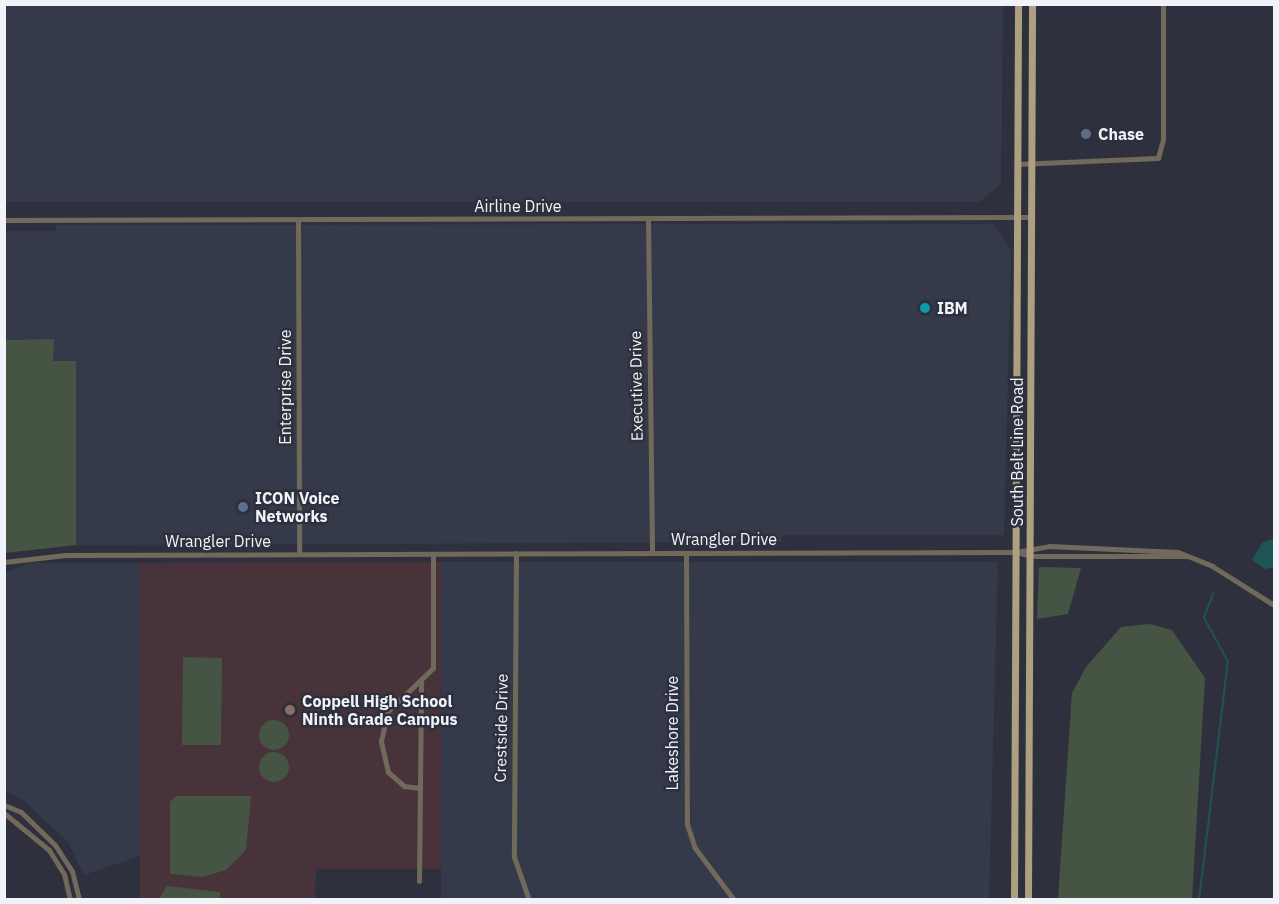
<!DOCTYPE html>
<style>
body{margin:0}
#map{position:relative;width:1279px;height:904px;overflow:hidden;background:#2e313d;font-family:"IBM Plex Sans",sans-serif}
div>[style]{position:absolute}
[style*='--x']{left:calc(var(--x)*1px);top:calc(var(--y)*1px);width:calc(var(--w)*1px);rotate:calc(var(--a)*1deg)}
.built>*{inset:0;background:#353a4b}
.education>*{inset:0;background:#473339}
.green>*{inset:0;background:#465543}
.round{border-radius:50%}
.water>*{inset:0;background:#205354}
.stream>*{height:1.5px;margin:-0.75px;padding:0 0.75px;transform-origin:0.75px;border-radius:0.75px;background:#205354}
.minor>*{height:5px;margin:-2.5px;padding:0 2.5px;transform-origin:2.5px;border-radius:2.5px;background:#71695a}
.major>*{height:7px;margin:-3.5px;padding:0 3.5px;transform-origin:3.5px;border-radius:3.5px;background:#ae9f80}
.dots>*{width:16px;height:16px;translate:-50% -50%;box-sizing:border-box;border:3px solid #2e313d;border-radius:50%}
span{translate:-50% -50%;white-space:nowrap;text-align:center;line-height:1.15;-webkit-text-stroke:5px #2e313d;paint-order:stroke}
.poi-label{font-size:16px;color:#f0f3fa;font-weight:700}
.left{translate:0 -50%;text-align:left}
.street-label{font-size:16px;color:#f0f3fa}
.frame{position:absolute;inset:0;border:6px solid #f0f3fa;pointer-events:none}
</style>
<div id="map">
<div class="built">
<div style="clip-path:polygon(5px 4px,1003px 5px,1001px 183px,980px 202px,5px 202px)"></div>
<div style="clip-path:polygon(994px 224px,1011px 251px,1004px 535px,783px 535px,782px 542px,76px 545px,76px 362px,53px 361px,53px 339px,5px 340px,4px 231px,56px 231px,56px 225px)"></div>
<div style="clip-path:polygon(442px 562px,998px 562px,989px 899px,441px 900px)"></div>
<div style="clip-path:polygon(31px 563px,139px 563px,140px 856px,84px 875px,68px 842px,23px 800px,5px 791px,5px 573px)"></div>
</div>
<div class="education">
<div style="clip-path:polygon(442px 562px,441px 869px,316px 869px,315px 899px,140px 899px,139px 563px)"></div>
</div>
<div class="green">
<div style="clip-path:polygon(54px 339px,53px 361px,76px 361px,76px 545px,5px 553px,5px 340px)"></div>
<div style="clip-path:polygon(1039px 567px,1081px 568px,1068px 614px,1037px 619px)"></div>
<div style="clip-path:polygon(1150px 624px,1172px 630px,1205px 678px,1192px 899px,1058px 899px,1072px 693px,1086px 667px,1121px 627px)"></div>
<div style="clip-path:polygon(183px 657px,222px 658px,221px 745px,182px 745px)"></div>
<div class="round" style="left:259px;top:720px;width:30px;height:30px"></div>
<div class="round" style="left:259px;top:752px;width:30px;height:30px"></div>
<div style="clip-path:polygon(176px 796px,251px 796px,246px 850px,226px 870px,203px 877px,170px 874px,170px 802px)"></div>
<div style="clip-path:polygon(167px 886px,220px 892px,220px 899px,159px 899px)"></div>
</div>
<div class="water">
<div style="clip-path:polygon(1274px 538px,1274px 567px,1265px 569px,1252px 560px,1262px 543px)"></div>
</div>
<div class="stream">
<div style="--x:1199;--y:900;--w:240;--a:-83.1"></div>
<div style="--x:1228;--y:662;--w:50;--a:-118.6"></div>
<div style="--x:1204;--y:618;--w:26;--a:-69"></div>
</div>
<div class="minor">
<div style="--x:1017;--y:164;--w:141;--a:-2.4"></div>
<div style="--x:1158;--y:158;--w:20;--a:-75"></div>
<div style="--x:1163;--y:139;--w:135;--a:-90"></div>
<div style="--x:648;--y:218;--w:335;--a:89.3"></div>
<div style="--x:4;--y:220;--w:1027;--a:-0.17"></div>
<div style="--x:298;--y:220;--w:334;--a:89.8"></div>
<div style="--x:1016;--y:552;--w:34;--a:-10"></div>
<div style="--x:1049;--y:546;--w:129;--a:2.7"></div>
<div style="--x:1178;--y:552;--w:37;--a:22"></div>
<div style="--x:1212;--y:566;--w:73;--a:32.2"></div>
<div style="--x:516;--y:553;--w:304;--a:90.4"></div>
<div style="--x:514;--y:857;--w:46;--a:70.8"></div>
<div style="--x:686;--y:553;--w:271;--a:89.8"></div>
<div style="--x:687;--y:824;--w:25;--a:72"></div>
<div style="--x:695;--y:848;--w:65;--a:53.1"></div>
<div style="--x:4;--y:562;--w:62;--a:-6.4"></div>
<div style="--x:66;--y:555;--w:950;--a:-0.18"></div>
<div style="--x:1016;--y:552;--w:16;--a:15"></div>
<div style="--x:1031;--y:556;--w:156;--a:0"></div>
<div style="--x:420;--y:788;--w:16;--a:-173"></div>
<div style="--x:404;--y:786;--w:21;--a:-139"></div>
<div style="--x:388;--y:772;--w:32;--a:-103"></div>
<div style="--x:381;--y:741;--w:31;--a:-77"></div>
<div style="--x:388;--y:711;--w:62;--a:-43.7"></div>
<div style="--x:433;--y:668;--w:114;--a:-90"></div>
<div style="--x:4;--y:805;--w:18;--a:22"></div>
<div style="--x:21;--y:812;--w:47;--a:44.1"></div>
<div style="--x:55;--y:845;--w:31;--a:57"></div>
<div style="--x:72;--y:871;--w:30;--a:76"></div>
<div style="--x:4;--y:813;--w:58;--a:39.4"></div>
<div style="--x:49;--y:850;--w:28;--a:58"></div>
<div style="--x:64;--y:874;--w:27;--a:77"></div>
<div style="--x:419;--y:881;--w:200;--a:-89.4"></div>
</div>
<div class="major">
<div style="--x:1014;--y:900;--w:896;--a:-89.74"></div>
<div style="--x:1028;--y:900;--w:896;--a:-89.74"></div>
</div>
<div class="dots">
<div style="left:1086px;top:134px;background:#5c6f8a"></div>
<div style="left:925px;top:308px;background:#0f9aa8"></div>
<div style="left:243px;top:507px;background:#5c6f8a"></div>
<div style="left:290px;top:710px;background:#8d6e63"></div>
</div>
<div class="poi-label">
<span class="left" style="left:1098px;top:134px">Chase</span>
<span class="left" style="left:937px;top:308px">IBM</span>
<span class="left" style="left:255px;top:507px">ICON Voice<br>Networks</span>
<span class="left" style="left:302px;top:710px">Coppell High School<br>Ninth Grade Campus</span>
</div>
<div class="street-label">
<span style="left:518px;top:206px">Airline Drive</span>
<span style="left:636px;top:386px;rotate:-91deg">Executive Drive</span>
<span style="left:285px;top:387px;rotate:-90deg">Enterprise Drive</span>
<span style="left:1017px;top:452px;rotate:-90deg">South Belt Line Road</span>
<span style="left:724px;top:539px">Wrangler Drive</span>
<span style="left:218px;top:541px">Wrangler Drive</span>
<span style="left:501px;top:728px;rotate:-89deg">Crestside Drive</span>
<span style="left:672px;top:733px;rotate:-90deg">Lakeshore Drive</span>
</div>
<div class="frame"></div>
</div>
